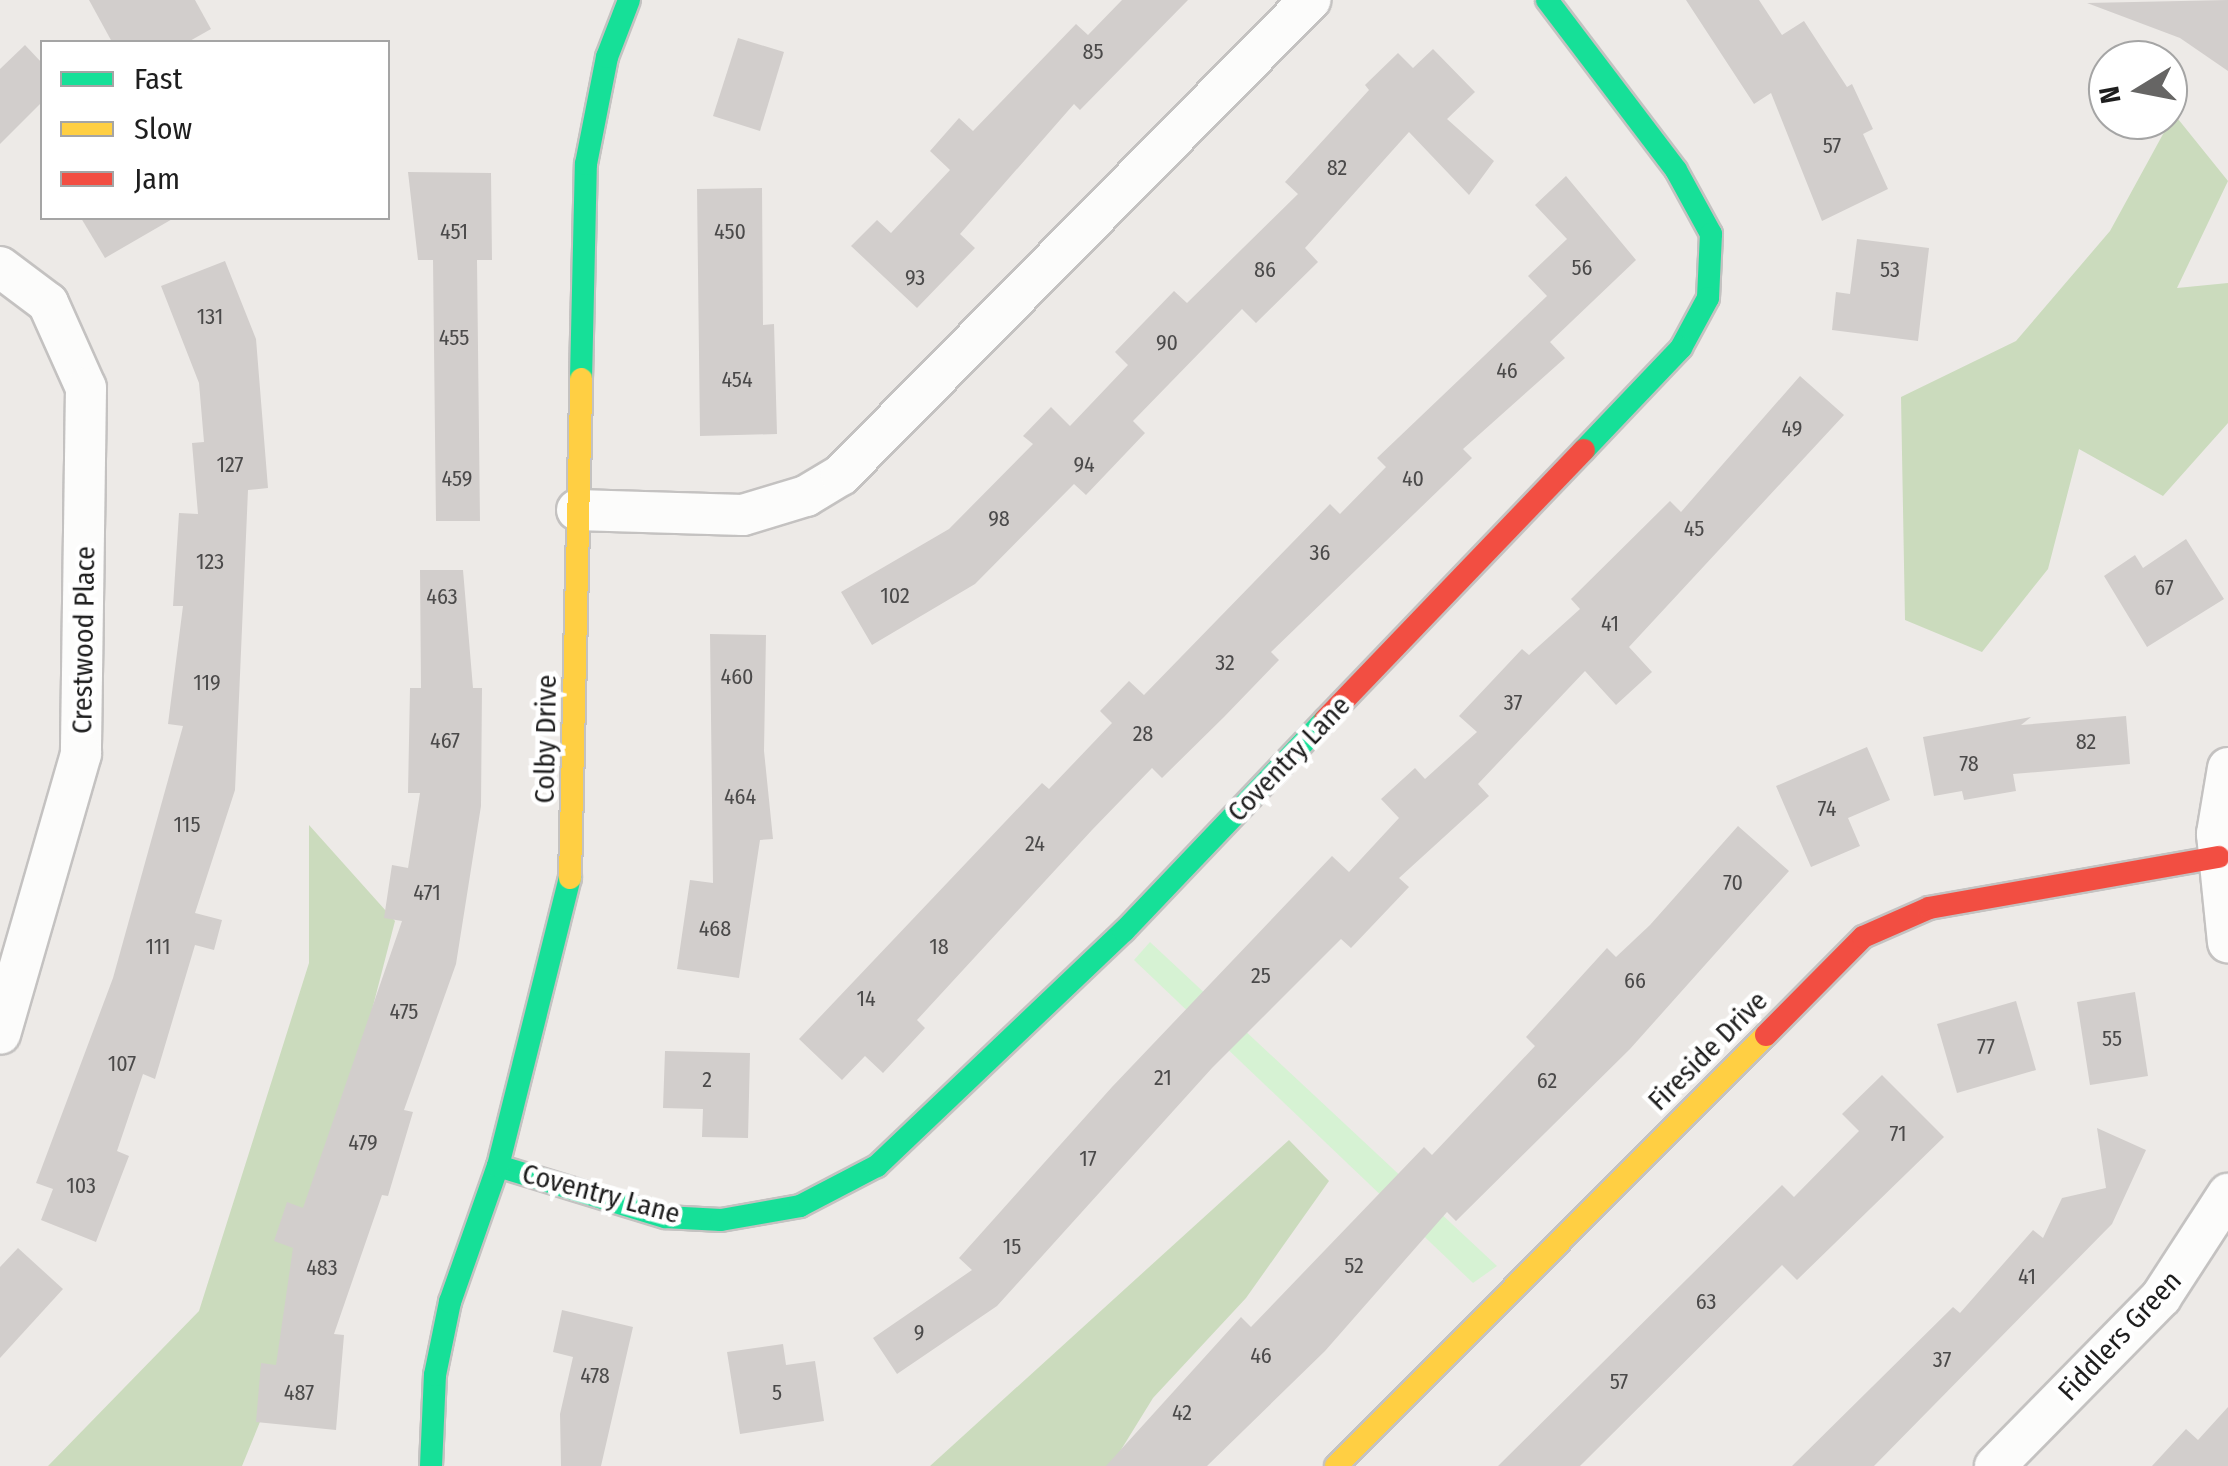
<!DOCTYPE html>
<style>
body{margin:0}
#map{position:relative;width:2228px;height:1466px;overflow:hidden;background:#edeae7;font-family:"Fira Sans Condensed",sans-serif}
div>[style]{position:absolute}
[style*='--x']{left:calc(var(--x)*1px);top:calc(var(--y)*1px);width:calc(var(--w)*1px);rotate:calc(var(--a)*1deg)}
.forest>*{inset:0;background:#cbdbbd}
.park>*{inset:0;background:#d6f2d3}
.building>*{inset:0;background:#d2cecc}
.roads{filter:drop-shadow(2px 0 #c4c2c1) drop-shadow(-2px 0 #c4c2c1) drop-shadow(0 2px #c4c2c1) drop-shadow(0 -2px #c4c2c1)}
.street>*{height:40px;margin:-20px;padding:0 20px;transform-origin:20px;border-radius:20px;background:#fcfcfb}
.fast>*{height:22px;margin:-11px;padding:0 11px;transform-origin:11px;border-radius:11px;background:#16e098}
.slow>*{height:22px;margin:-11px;padding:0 11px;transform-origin:11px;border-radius:11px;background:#ffcf43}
.jam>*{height:22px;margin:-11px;padding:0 11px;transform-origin:11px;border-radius:11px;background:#f24e42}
span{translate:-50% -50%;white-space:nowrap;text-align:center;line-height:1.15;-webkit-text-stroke:9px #fff;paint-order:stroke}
.number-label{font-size:22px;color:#4b4a4a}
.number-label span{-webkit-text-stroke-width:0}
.street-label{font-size:28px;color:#1e1e1e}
.legend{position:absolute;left:40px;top:40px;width:350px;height:180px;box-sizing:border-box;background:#fff;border:2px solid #a5a5a5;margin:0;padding:12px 18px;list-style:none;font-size:30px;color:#1e1e1e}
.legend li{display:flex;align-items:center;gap:20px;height:50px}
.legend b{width:50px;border:2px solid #a5a5a5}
.north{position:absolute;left:2088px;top:40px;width:100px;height:100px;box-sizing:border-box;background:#fff;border:2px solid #a5a5a5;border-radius:50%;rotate:260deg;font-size:28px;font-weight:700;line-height:40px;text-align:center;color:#1e1e1e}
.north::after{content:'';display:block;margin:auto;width:35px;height:45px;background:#666564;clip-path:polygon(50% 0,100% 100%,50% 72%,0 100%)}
</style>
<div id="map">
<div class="forest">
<div style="clip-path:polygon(2174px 114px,2228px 181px,2177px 288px,2228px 283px,2228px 423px,2163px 496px,2079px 449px,2048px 569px,1982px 652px,1905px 620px,1901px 397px,2016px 341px,2110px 231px)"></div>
<div style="clip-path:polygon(309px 825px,395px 921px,275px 1385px,242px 1466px,48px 1466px,199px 1311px,309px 963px)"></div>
<div style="clip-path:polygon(1289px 1140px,1329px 1181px,1246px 1298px,1153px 1398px,1111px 1466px,930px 1466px)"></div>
</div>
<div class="park">
<div style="clip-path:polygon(1150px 942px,1497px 1266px,1473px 1283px,1134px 960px)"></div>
</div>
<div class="building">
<div style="clip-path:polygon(89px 0,195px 0,211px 29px,188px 42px,112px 42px)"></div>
<div style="clip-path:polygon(1122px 0,1188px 0,1080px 110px,1074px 104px,960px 234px,975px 248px,917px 308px,851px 246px,877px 220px,891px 233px,950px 170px,930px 151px,959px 118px,973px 131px,1076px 24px,1088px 35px)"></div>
<div style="clip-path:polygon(1686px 0,1759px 0,1782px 35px,1804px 21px,1847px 87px,1852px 84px,1873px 129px,1863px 134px,1888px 189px,1822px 221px,1771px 93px,1754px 104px)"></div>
<div style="clip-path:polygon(2228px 0,2228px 71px,2180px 38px,2087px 3px)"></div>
<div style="clip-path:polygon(738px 38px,784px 52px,760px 131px,713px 116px)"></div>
<div style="clip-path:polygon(25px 45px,42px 63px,42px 102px,0 144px,0 69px)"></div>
<div style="clip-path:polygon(1433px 49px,1475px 92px,1447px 119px,1494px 161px,1469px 195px,1409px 132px,1305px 248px,1318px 262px,1256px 323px,1242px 309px,1133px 421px,1145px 433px,1086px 495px,1074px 484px,975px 584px,872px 645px,841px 592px,949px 529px,1033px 444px,1023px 436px,1051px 407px,1070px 426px,1128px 365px,1115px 352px,1174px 291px,1187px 303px,1298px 194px,1285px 182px,1369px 90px,1365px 85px,1398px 53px,1413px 68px)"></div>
<div style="clip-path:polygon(408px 172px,491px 173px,492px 260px,477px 260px,480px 521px,436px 521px,433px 260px,418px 260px)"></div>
<div style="clip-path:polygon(1566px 176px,1636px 260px,1550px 342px,1565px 358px,1463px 449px,1472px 458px,1271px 652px,1279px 660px,1224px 717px,1162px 778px,1152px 768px,1092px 830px,917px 1020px,925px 1028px,883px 1073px,865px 1056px,842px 1080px,799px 1039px,1042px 783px,1049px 789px,1112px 723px,1100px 711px,1129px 681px,1144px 695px,1330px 504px,1340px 514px,1386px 467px,1377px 458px,1547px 296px,1528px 276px,1567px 239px,1535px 205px)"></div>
<div style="clip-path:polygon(762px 188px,763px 325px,774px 324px,777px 434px,700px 436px,697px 189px)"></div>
<div style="clip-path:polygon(81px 218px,174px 218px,105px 258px)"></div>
<div style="clip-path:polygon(1857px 239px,1929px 248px,1918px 341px,1832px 330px,1836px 292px,1850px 294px)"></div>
<div style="clip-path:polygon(225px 261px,256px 339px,268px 488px,248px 490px,235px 790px,195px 913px,222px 920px,214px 950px,195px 945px,155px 1079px,143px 1074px,117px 1151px,129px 1156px,96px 1242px,41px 1220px,53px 1189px,36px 1183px,113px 978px,183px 726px,168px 724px,183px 606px,173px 606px,179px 513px,198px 514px,192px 443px,204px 442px,199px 383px,161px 286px)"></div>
<div style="clip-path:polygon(1800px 376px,1844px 415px,1629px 647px,1652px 672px,1616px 705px,1585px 671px,1478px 784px,1489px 796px,1399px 878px,1409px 887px,1351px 948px,1341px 939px,1212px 1068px,997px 1306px,897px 1374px,873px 1338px,972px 1270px,959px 1258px,1112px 1087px,1332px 856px,1349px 872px,1399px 818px,1381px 799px,1415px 768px,1425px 779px,1477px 732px,1459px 716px,1522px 649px,1529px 655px,1580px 609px,1571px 599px,1670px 501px,1681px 512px)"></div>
<div style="clip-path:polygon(2186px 539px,2224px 599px,2147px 647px,2104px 576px,2135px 555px,2143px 568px)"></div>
<div style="clip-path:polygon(420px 570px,463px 570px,473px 688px,482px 688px,481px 806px,456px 964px,404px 1110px,413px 1112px,388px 1196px,382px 1195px,334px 1334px,344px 1335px,336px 1430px,256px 1422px,261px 1363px,276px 1365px,293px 1248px,274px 1241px,287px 1202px,303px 1208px,402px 921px,384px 918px,392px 865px,408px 868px,420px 793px,408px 793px,410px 688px,421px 688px)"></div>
<div style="clip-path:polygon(710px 634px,766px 635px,764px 751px,773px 839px,760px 840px,739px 978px,677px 969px,690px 880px,713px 883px)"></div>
<div style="clip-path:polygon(2126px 716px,2130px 764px,2013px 774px,2016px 791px,1964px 800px,1962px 791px,1934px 796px,1923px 737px,2031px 717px,2021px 725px)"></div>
<div style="clip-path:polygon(1867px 747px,1890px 800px,1848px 818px,1860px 846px,1811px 867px,1776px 786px)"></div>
<div style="clip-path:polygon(1738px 826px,1789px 871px,1630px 1049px,1456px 1221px,1447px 1212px,1325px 1351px,1207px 1466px,1106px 1466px,1241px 1317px,1251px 1327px,1424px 1147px,1432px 1155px,1535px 1046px,1526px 1037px,1607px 948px,1616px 957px,1650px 925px)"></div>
<div style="clip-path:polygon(2135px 992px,2148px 1076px,2090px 1085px,2077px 1002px)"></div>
<div style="clip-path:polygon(2016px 1001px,2036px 1070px,1957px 1093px,1937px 1024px)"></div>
<div style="clip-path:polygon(665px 1051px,750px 1053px,748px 1138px,702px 1137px,703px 1109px,663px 1108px)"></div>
<div style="clip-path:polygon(1882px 1075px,1944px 1137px,1797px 1280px,1782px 1265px,1580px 1466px,1498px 1466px,1782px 1185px,1794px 1197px,1859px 1131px,1842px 1114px)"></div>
<div style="clip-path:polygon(2097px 1128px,2146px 1150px,2112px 1224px,1874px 1466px,1792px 1466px,1953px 1307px,1960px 1313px,2033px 1230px,2043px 1238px,2062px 1198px,2106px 1188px)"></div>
<div style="clip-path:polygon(18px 1248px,63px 1289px,0 1358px,0 1267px)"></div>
<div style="clip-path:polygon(562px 1310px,633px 1327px,601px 1466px,561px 1466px,560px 1414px,573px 1357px,553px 1352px)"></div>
<div style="clip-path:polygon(783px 1344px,786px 1365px,815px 1361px,824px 1421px,740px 1434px,727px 1352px)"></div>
<div style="clip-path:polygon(2228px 1407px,2228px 1466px,2152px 1466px,2186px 1429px,2198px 1440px)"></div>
</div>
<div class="roads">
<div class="street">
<div style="--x:0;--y:267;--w:60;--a:36.9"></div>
<div style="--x:48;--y:303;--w:93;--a:65.9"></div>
<div style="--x:86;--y:388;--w:366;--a:90.8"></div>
<div style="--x:81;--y:754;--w:291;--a:106.1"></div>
<div style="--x:577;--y:510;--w:166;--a:1.7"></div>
<div style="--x:743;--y:515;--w:66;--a:-16.8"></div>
<div style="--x:806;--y:496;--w:41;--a:-31"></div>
<div style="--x:841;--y:475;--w:668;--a:-45.36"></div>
<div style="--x:2228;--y:768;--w:67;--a:99.5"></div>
<div style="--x:2217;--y:834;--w:109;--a:84.2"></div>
<div style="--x:1995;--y:1466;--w:237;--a:-45.5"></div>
<div style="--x:2161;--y:1297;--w:123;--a:-57"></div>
</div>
<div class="fast">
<div style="--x:1547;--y:0;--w:213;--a:52.8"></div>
<div style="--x:1676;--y:170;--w:73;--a:61.3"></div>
<div style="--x:1711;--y:234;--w:64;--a:92.7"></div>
<div style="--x:1708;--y:298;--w:57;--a:118.4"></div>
<div style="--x:1681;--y:348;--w:141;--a:133.6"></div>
<div style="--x:581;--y:379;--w:215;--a:-88.7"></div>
<div style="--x:586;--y:164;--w:109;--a:-78.9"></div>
<div style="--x:607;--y:57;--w:61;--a:-68.9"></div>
<div style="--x:498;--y:1166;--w:175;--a:17"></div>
<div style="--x:665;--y:1217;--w:56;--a:3.1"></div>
<div style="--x:721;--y:1220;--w:80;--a:-10"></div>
<div style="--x:800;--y:1206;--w:87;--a:-27.5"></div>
<div style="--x:877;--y:1166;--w:341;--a:-43.6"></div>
<div style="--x:1124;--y:931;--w:291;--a:-46.4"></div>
<div style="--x:431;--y:1466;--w:91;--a:-87.5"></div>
<div style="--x:435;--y:1375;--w:75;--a:-78.4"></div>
<div style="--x:450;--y:1302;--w:144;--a:-70.6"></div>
<div style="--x:498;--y:1166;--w:297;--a:-76"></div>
</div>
<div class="slow">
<div style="--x:570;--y:878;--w:499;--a:-88.7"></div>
<div style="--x:1336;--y:1466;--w:609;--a:-45.07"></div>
</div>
<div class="jam">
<div style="--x:1325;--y:720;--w:374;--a:-46.2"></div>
<div style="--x:1766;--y:1035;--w:138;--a:-45.3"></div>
<div style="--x:1863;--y:937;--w:72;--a:-23.7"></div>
<div style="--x:1929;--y:908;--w:294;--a:-10"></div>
</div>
</div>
<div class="number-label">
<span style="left:1093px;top:52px">85</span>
<span style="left:1832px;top:146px">57</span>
<span style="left:1337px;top:168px">82</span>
<span style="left:454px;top:232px">451</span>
<span style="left:730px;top:232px">450</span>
<span style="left:1582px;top:268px">56</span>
<span style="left:1265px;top:270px">86</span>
<span style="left:1890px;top:270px">53</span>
<span style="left:915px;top:278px">93</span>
<span style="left:210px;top:317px">131</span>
<span style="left:454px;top:338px">455</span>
<span style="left:1167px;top:343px">90</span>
<span style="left:1507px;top:371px">46</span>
<span style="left:737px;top:380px">454</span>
<span style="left:1792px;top:429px">49</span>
<span style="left:230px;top:465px">127</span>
<span style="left:1084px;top:465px">94</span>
<span style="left:457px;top:479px">459</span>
<span style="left:1413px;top:479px">40</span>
<span style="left:999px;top:519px">98</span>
<span style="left:1694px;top:529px">45</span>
<span style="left:1320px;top:553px">36</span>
<span style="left:210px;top:562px">123</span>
<span style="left:2164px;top:588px">67</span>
<span style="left:895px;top:596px">102</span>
<span style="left:442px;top:597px">463</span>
<span style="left:1610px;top:624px">41</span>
<span style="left:1225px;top:663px">32</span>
<span style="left:737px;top:677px">460</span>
<span style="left:207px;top:683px">119</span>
<span style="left:1513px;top:703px">37</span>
<span style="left:1143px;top:734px">28</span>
<span style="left:445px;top:741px">467</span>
<span style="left:2086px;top:742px">82</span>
<span style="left:1969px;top:764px">78</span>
<span style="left:740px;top:797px">464</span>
<span style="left:1827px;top:809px">74</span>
<span style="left:187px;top:825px">115</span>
<span style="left:1035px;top:844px">24</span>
<span style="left:1733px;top:883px">70</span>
<span style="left:427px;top:893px">471</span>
<span style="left:715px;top:929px">468</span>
<span style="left:158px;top:947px">111</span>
<span style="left:939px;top:947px">18</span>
<span style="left:1261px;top:976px">25</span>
<span style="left:1635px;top:981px">66</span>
<span style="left:866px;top:999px">14</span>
<span style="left:404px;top:1012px">475</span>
<span style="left:2112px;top:1039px">55</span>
<span style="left:1986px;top:1047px">77</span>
<span style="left:122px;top:1064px">107</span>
<span style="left:1163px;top:1078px">21</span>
<span style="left:707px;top:1080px">2</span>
<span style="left:1547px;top:1081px">62</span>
<span style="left:1898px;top:1134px">71</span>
<span style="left:363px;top:1143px">479</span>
<span style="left:1088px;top:1159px">17</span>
<span style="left:81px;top:1186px">103</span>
<span style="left:1012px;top:1247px">15</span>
<span style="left:1354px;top:1266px">52</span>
<span style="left:322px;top:1268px">483</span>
<span style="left:2027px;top:1277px">41</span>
<span style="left:1706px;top:1302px">63</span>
<span style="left:919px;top:1333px">9</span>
<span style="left:1261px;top:1356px">46</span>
<span style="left:1942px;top:1360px">37</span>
<span style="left:595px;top:1376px">478</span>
<span style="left:1619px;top:1382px">57</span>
<span style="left:299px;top:1393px">487</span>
<span style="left:777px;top:1393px">5</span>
<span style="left:1182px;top:1413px">42</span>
</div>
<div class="street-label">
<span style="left:84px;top:640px;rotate:-89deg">Crestwood Place</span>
<span style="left:546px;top:739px;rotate:-89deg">Colby Drive</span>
<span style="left:1289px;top:759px;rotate:-46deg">Coventry Lane</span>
<span style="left:1708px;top:1051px;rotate:-45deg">Fireside Drive</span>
<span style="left:601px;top:1194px;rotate:15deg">Coventry Lane</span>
<span style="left:2120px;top:1336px;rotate:-47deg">Fiddlers Green</span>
</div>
<ul class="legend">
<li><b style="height:12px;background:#16e098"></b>Fast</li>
<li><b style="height:12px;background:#ffcf43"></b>Slow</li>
<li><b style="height:12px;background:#f24e42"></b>Jam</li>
</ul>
<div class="north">N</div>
</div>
